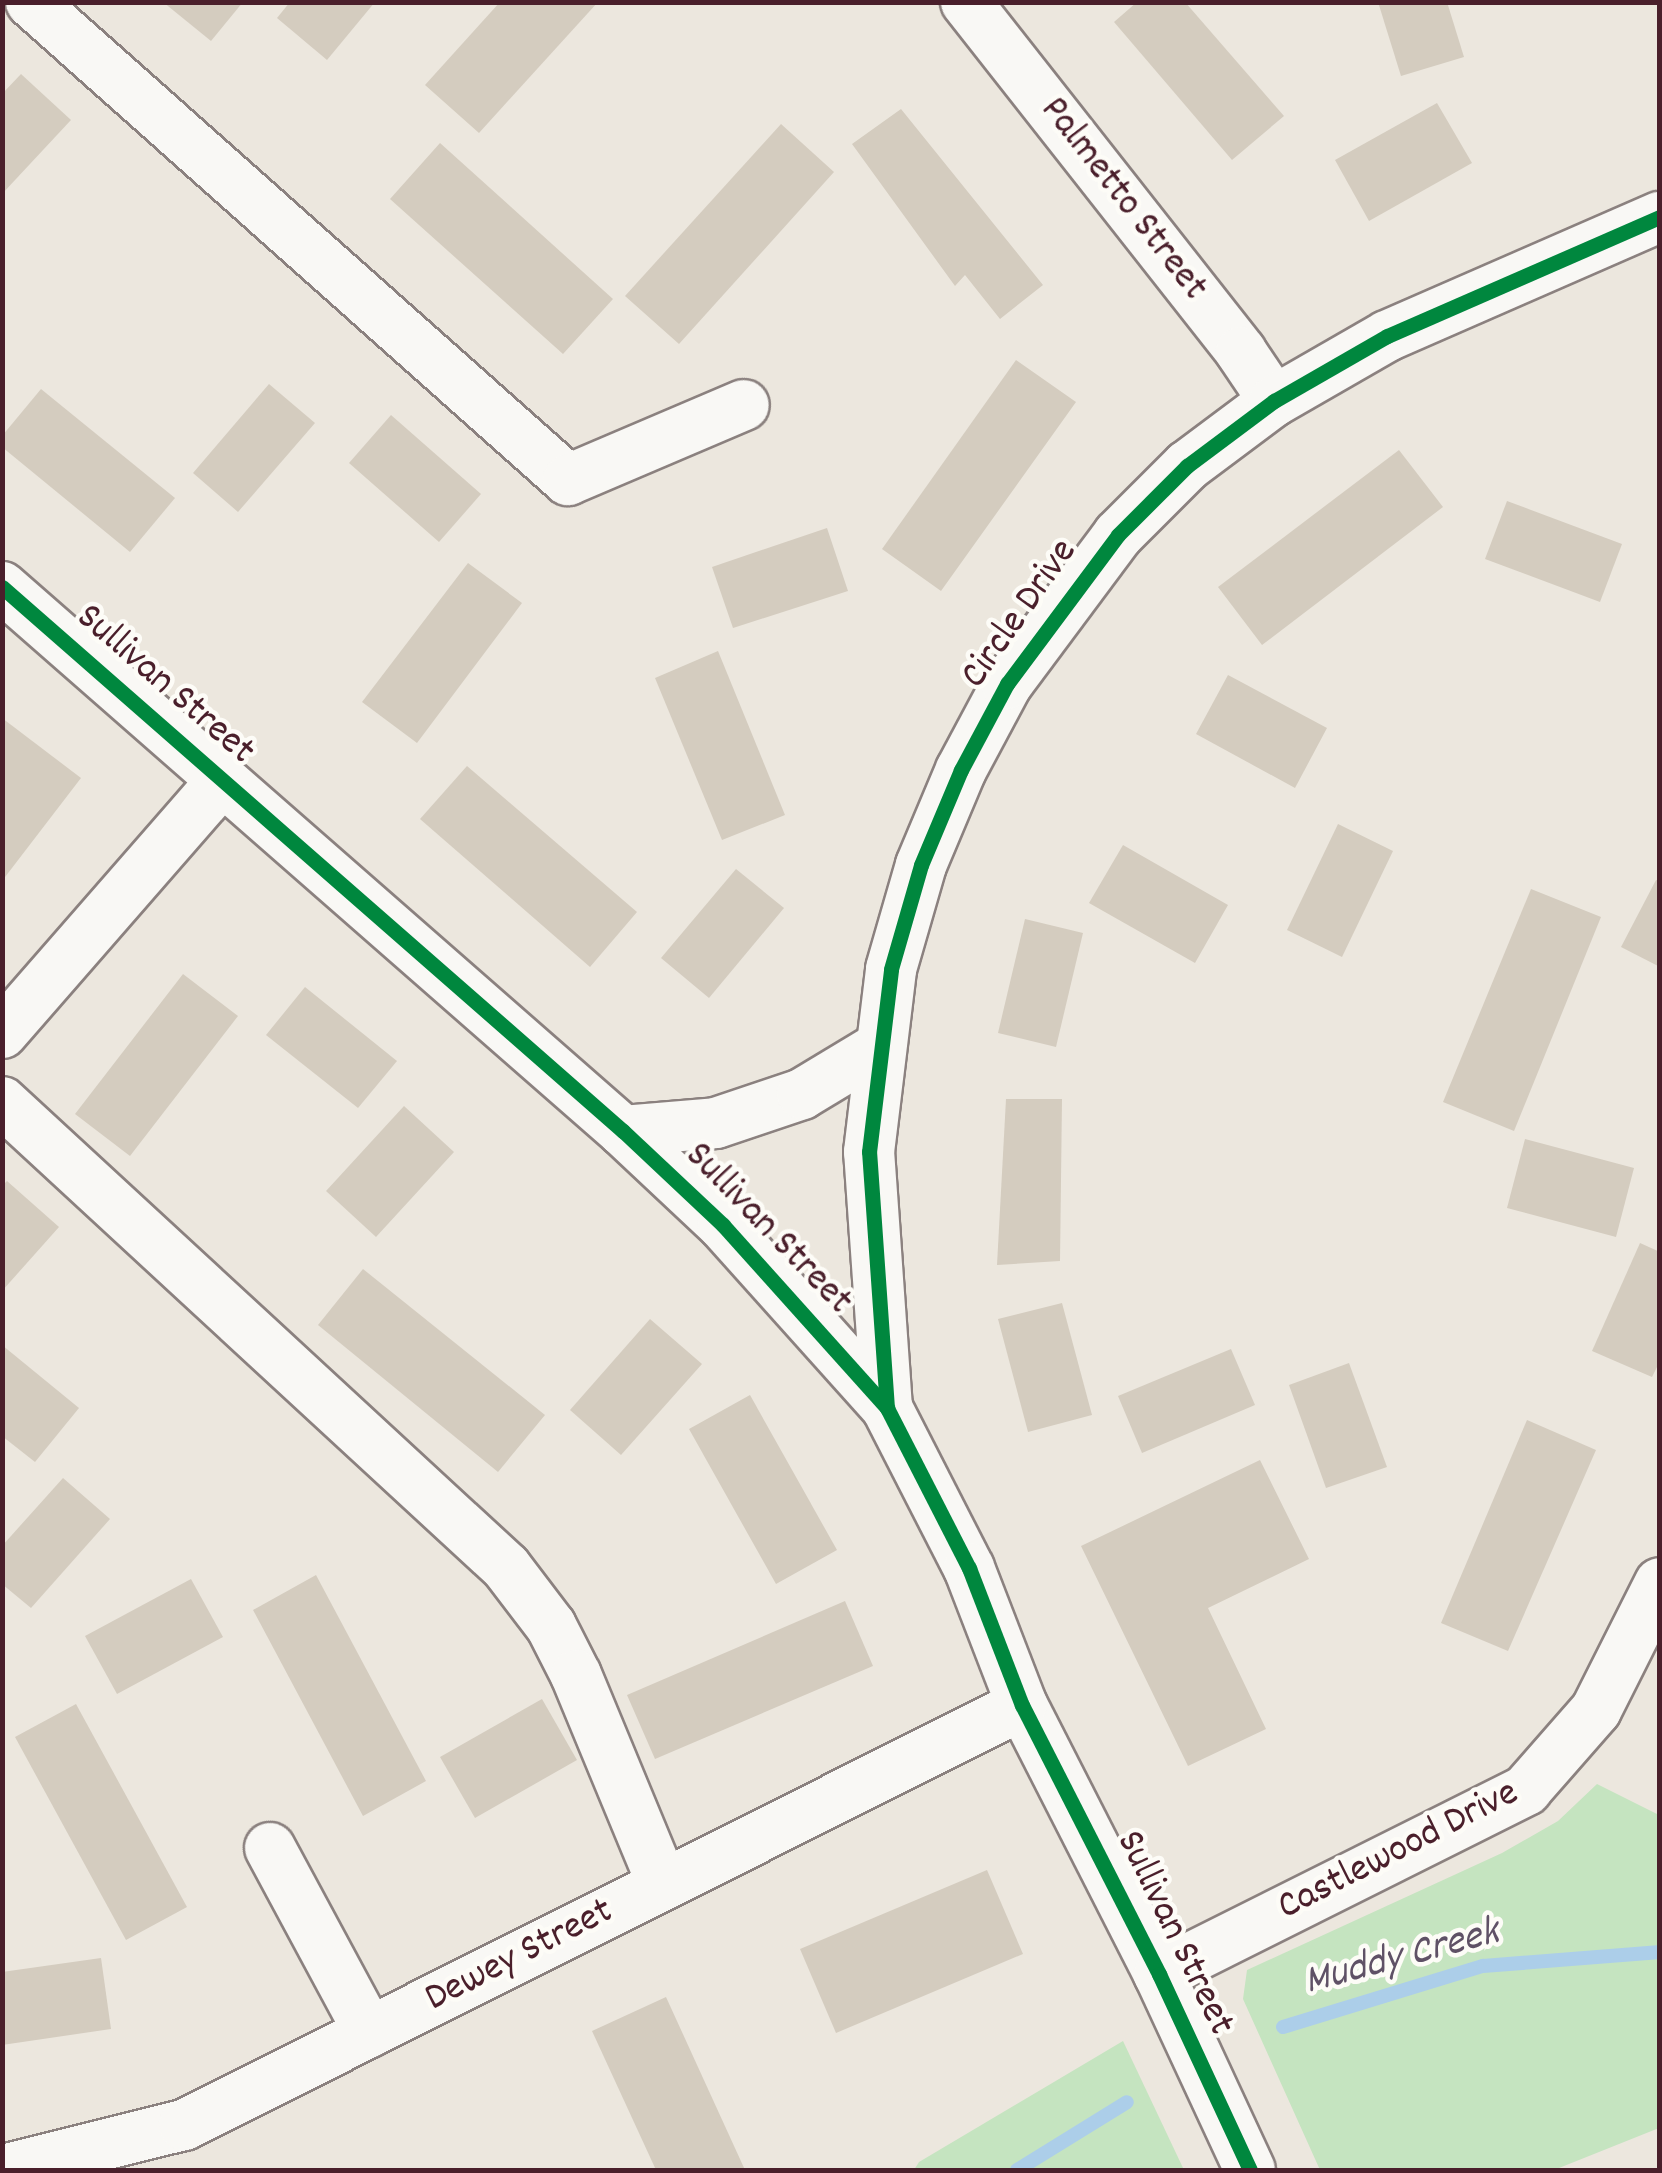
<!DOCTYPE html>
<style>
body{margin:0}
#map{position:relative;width:1662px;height:2173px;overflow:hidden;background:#ece7de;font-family:Dekko,sans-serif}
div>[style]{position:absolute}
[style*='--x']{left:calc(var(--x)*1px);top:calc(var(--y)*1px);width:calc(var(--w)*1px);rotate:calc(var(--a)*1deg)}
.green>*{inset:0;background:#c5e4c0}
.stream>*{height:14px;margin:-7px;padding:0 7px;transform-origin:7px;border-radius:7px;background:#accee9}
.building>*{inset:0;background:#d4ccbf}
.roads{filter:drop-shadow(2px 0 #8b817f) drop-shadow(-2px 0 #8b817f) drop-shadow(0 2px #8b817f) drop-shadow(0 -2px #8b817f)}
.minor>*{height:50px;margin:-25px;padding:0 25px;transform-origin:25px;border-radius:25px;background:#f9f8f5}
.cycleway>*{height:15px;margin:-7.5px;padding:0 7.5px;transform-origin:7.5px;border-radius:7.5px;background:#00873e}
span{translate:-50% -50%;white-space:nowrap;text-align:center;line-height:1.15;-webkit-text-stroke:9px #fdfcf7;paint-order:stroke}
.street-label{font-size:40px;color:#4a1f2b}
.water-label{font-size:42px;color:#5f5166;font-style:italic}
.frame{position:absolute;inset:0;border:5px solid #4a1f2b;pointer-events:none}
</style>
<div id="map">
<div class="green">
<div style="clip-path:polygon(1597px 1784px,1659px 1815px,1659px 2128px,1554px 2170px,1320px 2170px,1243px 1999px,1247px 1970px,1502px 1853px,1558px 1821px)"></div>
<div style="clip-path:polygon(1123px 2041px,1184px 2170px,914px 2170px,919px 2162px)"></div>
</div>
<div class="stream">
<div style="--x:1283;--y:2027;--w:209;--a:-17"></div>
<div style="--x:1483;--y:1966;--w:178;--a:-4.5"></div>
<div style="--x:1017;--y:2170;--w:129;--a:-31.7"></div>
</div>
<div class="building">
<div style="clip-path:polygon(163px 2px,243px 2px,211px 41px)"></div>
<div style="clip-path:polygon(290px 2px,375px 2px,327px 60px,277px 18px)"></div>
<div style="clip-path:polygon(500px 2px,598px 2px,479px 133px,425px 85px)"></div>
<div style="clip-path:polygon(1137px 2px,1185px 2px,1284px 116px,1232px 160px,1114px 22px)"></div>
<div style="clip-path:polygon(1378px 2px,1447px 2px,1464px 57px,1401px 76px)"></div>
<div style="clip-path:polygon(21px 74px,71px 120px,2px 194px,2px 94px)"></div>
<div style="clip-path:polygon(1437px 103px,1472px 163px,1369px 221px,1335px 160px)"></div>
<div style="clip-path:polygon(901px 109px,1043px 285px,1000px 319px,965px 275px,955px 286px,852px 144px)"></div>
<div style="clip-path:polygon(781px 124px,834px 172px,679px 344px,625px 296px)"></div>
<div style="clip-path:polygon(440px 143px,613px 299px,563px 354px,390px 199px)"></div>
<div style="clip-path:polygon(1016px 360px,1076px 402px,941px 591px,882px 549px)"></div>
<div style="clip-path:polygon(269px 384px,315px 423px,238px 512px,193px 473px)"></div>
<div style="clip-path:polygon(41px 389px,175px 498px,130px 552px,2px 447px,2px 436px)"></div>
<div style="clip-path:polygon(391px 415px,481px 494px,439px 542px,349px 463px)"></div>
<div style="clip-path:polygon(1399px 450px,1443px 507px,1262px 645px,1218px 587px)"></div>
<div style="clip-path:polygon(1507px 501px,1622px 544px,1600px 602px,1485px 559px)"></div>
<div style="clip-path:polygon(827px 528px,848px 591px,733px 628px,712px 567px)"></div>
<div style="clip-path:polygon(468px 563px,522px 603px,417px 743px,362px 702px)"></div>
<div style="clip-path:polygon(718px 651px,785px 815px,722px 840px,655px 678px)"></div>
<div style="clip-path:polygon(1228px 675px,1327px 728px,1295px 788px,1196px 734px)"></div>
<div style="clip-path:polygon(2px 718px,81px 778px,2px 881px)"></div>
<div style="clip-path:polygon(467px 766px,637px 912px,590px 967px,420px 819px)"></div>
<div style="clip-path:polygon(1338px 824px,1393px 851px,1342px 957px,1287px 930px)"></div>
<div style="clip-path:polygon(1123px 845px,1228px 905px,1195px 963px,1089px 903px)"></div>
<div style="clip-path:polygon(736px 869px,784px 908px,709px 998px,661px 958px)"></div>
<div style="clip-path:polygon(1656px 880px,1660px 881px,1660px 967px,1621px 947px)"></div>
<div style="clip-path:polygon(1531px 889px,1601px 917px,1514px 1131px,1443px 1102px)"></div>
<div style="clip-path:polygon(1025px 919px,1083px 933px,1056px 1047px,998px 1033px)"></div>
<div style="clip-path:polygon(183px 974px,238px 1016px,130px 1156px,75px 1114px)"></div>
<div style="clip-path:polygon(305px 987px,397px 1061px,358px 1108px,266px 1035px)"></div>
<div style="clip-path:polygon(1006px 1099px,1062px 1099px,1060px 1261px,997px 1265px)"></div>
<div style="clip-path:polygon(404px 1106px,454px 1152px,376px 1237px,326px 1191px)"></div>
<div style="clip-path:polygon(1525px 1139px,1634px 1168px,1616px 1237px,1507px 1208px)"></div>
<div style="clip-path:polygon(7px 1181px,59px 1227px,2px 1291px,2px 1186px)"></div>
<div style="clip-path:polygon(1640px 1243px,1660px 1252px,1660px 1361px,1652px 1377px,1592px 1351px)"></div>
<div style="clip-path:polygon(363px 1269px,545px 1415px,498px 1472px,318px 1325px)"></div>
<div style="clip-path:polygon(1062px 1303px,1092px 1415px,1028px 1432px,998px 1319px)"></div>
<div style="clip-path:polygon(650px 1319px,702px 1364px,621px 1455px,570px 1410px)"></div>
<div style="clip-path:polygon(2px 1345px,79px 1408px,35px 1462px,2px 1436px)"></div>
<div style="clip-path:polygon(1231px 1349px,1255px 1405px,1142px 1453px,1118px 1396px)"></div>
<div style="clip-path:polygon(1349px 1363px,1387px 1467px,1326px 1488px,1289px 1385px)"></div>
<div style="clip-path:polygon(750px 1395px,837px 1550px,776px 1584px,689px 1429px)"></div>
<div style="clip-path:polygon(1527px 1420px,1596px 1450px,1508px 1651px,1441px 1623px)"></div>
<div style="clip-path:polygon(1260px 1460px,1309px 1559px,1208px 1608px,1266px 1729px,1188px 1766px,1081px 1546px)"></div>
<div style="clip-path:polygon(63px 1478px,110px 1519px,31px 1608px,2px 1584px,2px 1546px)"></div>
<div style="clip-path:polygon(316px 1575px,426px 1781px,363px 1816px,253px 1610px)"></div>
<div style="clip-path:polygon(191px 1579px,223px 1637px,117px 1694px,85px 1636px)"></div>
<div style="clip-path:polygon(845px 1601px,873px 1666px,655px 1759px,627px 1695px)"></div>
<div style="clip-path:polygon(542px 1699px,577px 1760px,475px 1818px,440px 1757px)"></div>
<div style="clip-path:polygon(76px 1704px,187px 1907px,126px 1940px,15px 1737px)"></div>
<div style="clip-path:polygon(987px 1870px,1023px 1954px,836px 2033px,800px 1949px)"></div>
<div style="clip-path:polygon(101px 1958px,111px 2029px,2px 2045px,2px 1972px)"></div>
<div style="clip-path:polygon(666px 1997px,745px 2170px,656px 2170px,592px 2031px)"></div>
</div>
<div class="roads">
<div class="minor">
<div style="--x:31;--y:2;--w:719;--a:41.67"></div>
<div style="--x:568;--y:480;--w:191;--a:-23.1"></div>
<div style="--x:966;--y:2;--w:445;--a:51.8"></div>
<div style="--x:1241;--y:352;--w:59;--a:56"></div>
<div style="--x:2;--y:587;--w:826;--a:41.22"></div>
<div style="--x:623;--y:1131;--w:137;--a:43.2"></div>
<div style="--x:723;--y:1225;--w:246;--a:48.1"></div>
<div style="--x:887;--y:1408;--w:180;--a:62.9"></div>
<div style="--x:969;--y:1568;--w:147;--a:68.9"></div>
<div style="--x:1022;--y:1705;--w:302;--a:63"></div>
<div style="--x:1159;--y:1974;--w:216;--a:65.1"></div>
<div style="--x:2;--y:1033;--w:335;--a:-48.9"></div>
<div style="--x:2;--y:1102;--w:686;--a:42.7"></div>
<div style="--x:506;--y:1567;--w:74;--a:52.7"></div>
<div style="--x:551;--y:1626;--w:55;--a:63"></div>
<div style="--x:576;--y:1675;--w:227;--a:67.5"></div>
<div style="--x:623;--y:1131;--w:93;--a:-4.9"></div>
<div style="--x:716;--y:1123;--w:91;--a:-18.6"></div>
<div style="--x:802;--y:1094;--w:91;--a:-31.1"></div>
<div style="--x:887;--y:1408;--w:257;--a:-94"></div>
<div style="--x:869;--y:1152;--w:184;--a:-83.1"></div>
<div style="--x:891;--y:969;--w:108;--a:-73.9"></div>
<div style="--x:921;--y:865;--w:103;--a:-67.2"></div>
<div style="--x:961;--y:770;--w:98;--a:-61.9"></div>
<div style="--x:1007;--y:684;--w:186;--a:-53.3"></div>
<div style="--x:1118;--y:535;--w:98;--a:-45"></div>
<div style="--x:1187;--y:466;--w:109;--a:-36.8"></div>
<div style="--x:1274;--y:401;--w:130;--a:-29.9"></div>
<div style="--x:1387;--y:336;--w:298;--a:-23.6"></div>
<div style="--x:270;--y:1848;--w:209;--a:61.7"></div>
<div style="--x:1159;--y:1974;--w:411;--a:-26.6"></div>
<div style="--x:1526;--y:1790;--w:106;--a:-48.8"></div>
<div style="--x:1596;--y:1710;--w:142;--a:-63.3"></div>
<div style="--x:3;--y:2170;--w:187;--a:-14"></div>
<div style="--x:184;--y:2125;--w:937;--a:-26.62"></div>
</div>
</div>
<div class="cycleway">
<div style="--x:2;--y:587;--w:826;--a:41.22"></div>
<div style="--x:623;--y:1131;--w:137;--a:43.2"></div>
<div style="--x:723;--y:1225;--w:246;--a:48.1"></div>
<div style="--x:887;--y:1408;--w:180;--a:62.9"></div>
<div style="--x:969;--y:1568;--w:147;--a:68.9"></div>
<div style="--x:1022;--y:1705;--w:302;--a:63"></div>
<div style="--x:1159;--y:1974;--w:216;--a:65.1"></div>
<div style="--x:887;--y:1408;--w:257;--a:-94"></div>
<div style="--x:869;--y:1152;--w:184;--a:-83.1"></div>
<div style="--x:891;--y:969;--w:108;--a:-73.9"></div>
<div style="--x:921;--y:865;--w:103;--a:-67.2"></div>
<div style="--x:961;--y:770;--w:98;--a:-61.9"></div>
<div style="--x:1007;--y:684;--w:186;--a:-53.3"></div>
<div style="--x:1118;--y:535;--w:98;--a:-45"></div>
<div style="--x:1187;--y:466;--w:109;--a:-36.8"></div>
<div style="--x:1274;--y:401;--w:130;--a:-29.9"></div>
<div style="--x:1387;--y:336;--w:298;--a:-23.6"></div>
</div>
<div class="street-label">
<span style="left:1122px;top:200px;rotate:52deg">Palmetto Street</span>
<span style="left:1021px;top:615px;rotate:-55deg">Circle Drive</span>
<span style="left:164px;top:686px;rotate:41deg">Sullivan Street</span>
<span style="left:767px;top:1230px;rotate:46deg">Sullivan Street</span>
<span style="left:1399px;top:1852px;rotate:-27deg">Castlewood Drive</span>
<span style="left:1173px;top:1934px;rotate:64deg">Sullivan Street</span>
<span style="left:520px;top:1957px;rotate:-27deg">Dewey Street</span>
</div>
<div class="water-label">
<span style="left:1402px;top:1959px;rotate:-15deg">Muddy Creek</span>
</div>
<div class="frame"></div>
</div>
